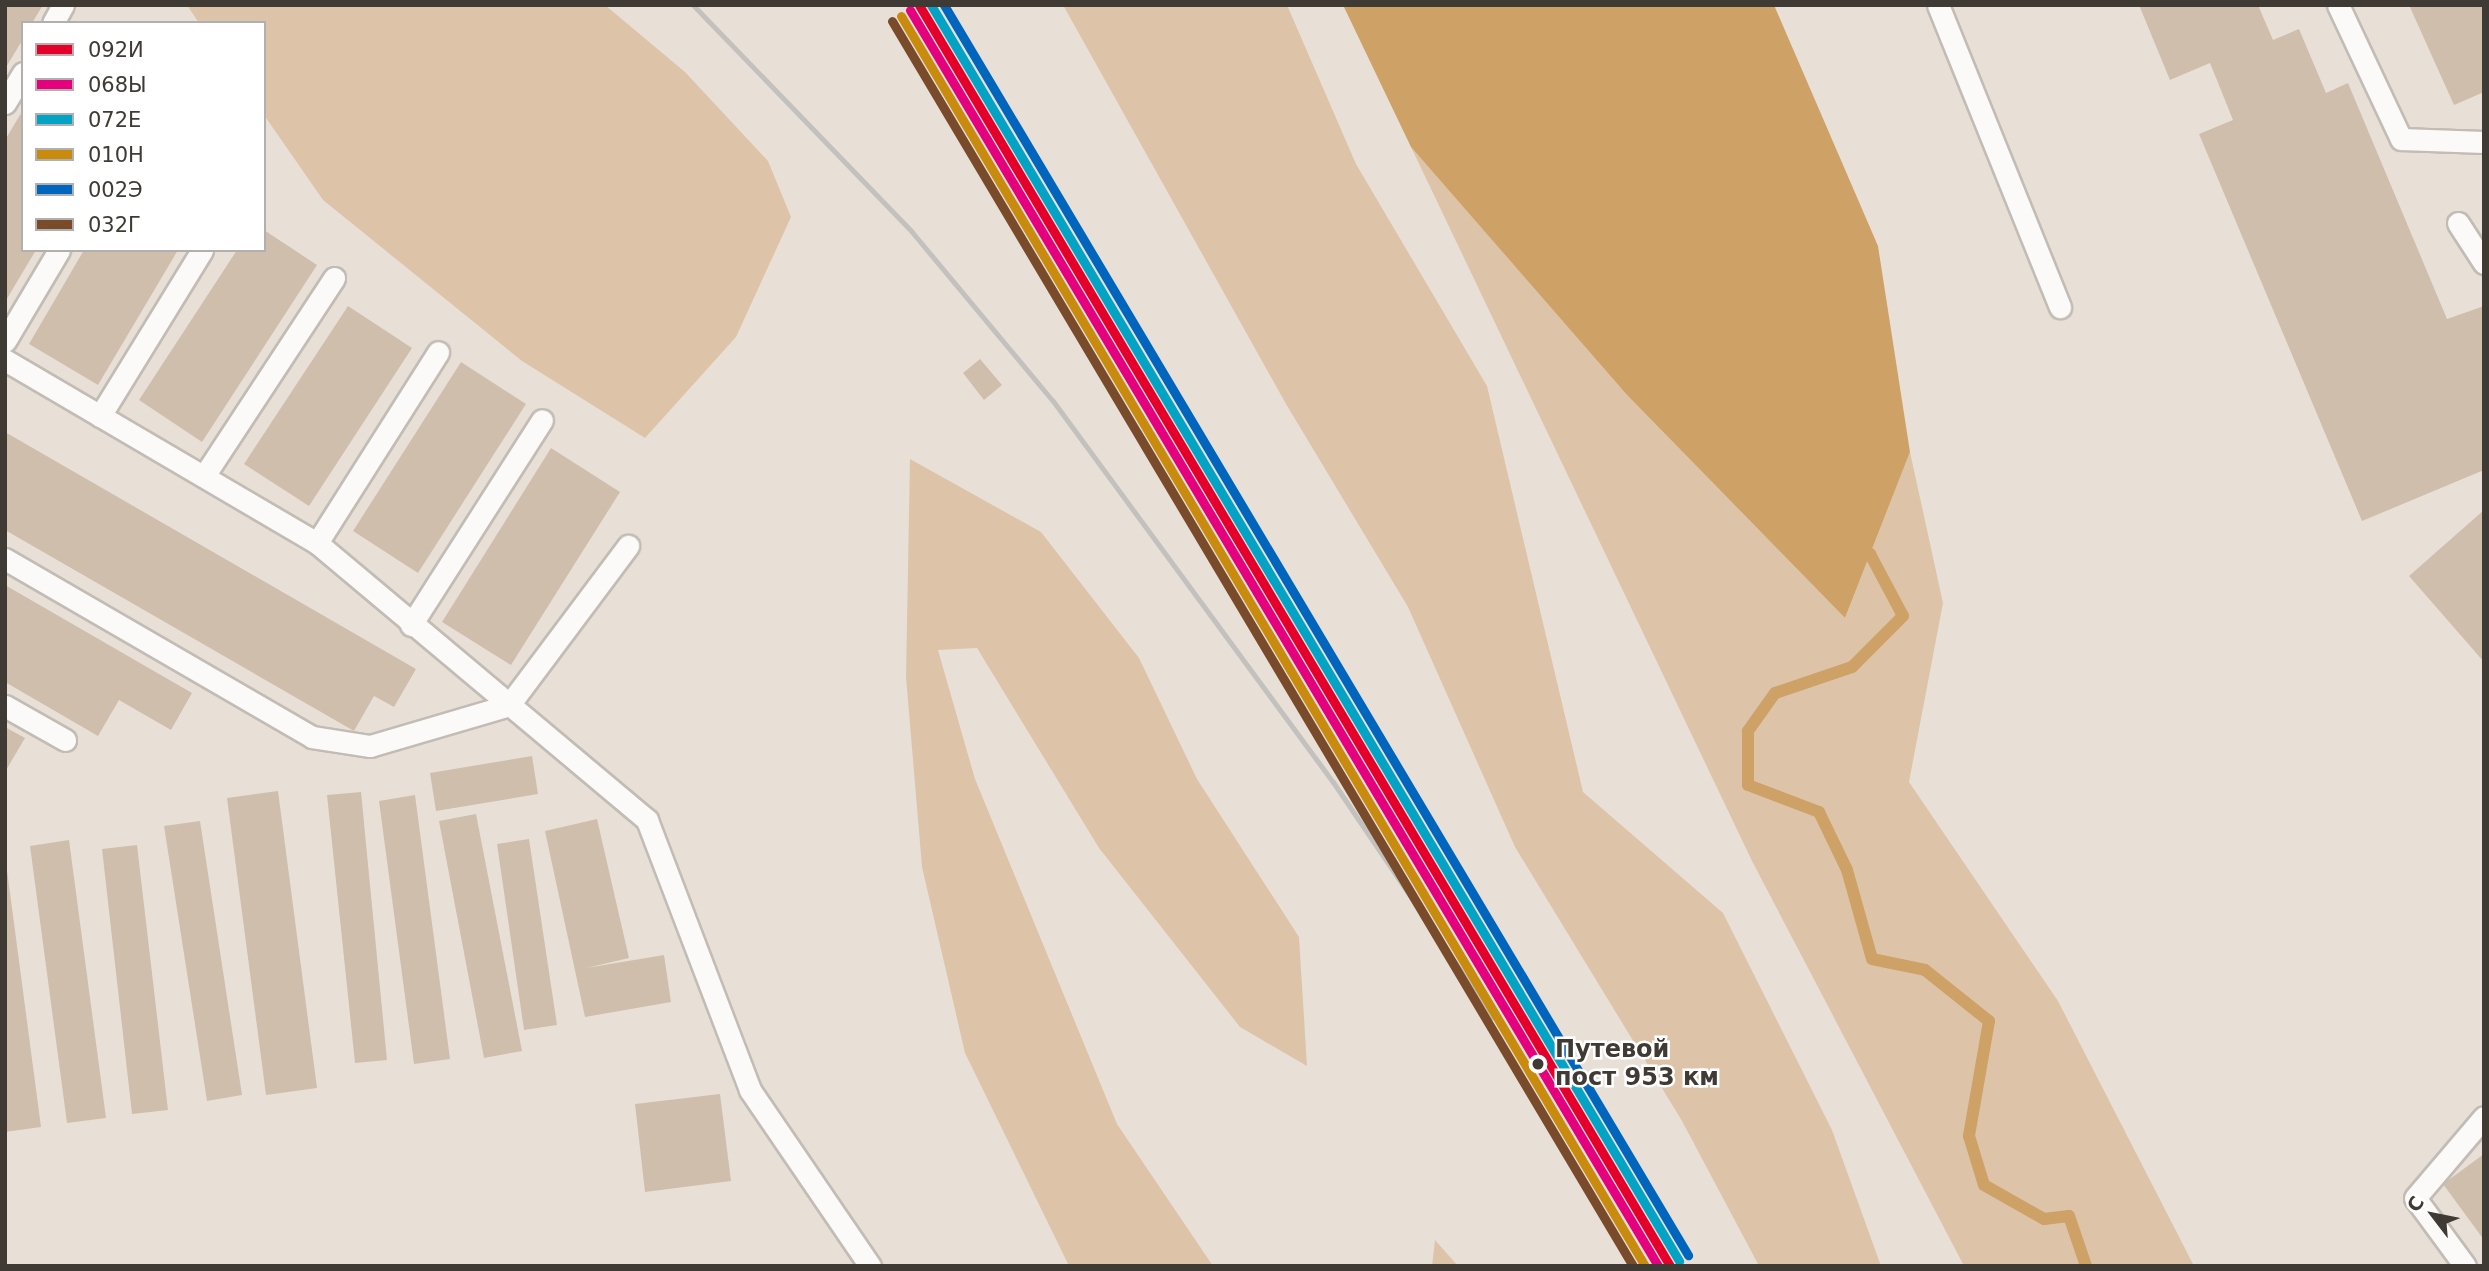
<!DOCTYPE html>
<meta charset="utf-8">
<style>
body{margin:0}
#map{position:relative;width:2489px;height:1271px;overflow:hidden;background:#e8e0d7;font-family:"DejaVu Sans",sans-serif}
div>[style]{position:absolute}
[style*='--x']{left:calc(var(--x)*1px);top:calc(var(--y)*1px);width:calc(var(--w)*1px);rotate:calc(var(--a)*1deg)}
.green>*{inset:0;background:#ddc4a9}
.water>*{inset:0;background:#cea167}
.stream>*{height:12px;margin:-6px;padding:0 6px;transform-origin:6px;border-radius:6px;background:#cea167}
.building>*{inset:0;background:#cfbeac}
.roads{filter:drop-shadow(2px 0 #c2bcb5) drop-shadow(-2px 0 #c2bcb5) drop-shadow(0 2px #c2bcb5) drop-shadow(0 -2px #c2bcb5)}
.service>*{height:21px;margin:-10.5px;padding:0 10.5px;transform-origin:10.5px;border-radius:10.5px;background:#fcfaf9}
.rail>*{height:5px;margin:-2.5px;padding:0 2.5px;transform-origin:2.5px;border-radius:2.5px;background:#c2c1be}
.rail-1>*{height:9px;margin:-4.5px;padding:0 4.5px;transform-origin:4.5px;border-radius:4.5px;background:#e4002b}
.rail-2>*{height:9px;margin:-4.5px;padding:0 4.5px;transform-origin:4.5px;border-radius:4.5px;background:#e5007d}
.rail-3>*{height:9px;margin:-4.5px;padding:0 4.5px;transform-origin:4.5px;border-radius:4.5px;background:#03a3c6}
.rail-4>*{height:9px;margin:-4.5px;padding:0 4.5px;transform-origin:4.5px;border-radius:4.5px;background:#c98b0d}
.rail-5>*{height:9px;margin:-4.5px;padding:0 4.5px;transform-origin:4.5px;border-radius:4.5px;background:#0065bd}
.rail-6>*{height:9px;margin:-4.5px;padding:0 4.5px;transform-origin:4.5px;border-radius:4.5px;background:#7a4b2a}
.dots>*{width:19px;height:19px;translate:-50% -50%;box-sizing:border-box;border:4px solid #fff;border-radius:50%}
span{translate:-50% -50%;white-space:nowrap;text-align:center;line-height:1.15;-webkit-text-stroke:5px #fff;paint-order:stroke}
.stop-label{font-size:24px;color:#3f3a34;font-weight:700}
.left{translate:0 -50%;text-align:left}
.frame{position:absolute;inset:0;border:7px solid #3f3a34;pointer-events:none}
.legend{position:absolute;left:21px;top:21px;width:245px;height:231px;box-sizing:border-box;background:#fff;border:2px solid #b2b0ae;margin:0;padding:9px 12px;list-style:none;font-size:21px;color:#3f3a34}
.legend li{display:flex;align-items:center;gap:14px;height:35px}
.legend b{width:35px;border:2px solid #b2b0ae}
.north{position:absolute;left:2398px;top:1180px;width:70px;height:70px;-webkit-text-stroke:5px #fff;paint-order:stroke;rotate:302deg;font-size:19px;font-weight:700;line-height:28px;text-align:center;color:#3f3a34}
.north::after{content:'';display:block;margin:auto;width:24px;height:32px;background:#3f3a34;clip-path:polygon(50% 0,100% 100%,50% 72%,0 100%)}
</style>
<div id="map">
<div class="green">
<div style="clip-path:polygon(187px 5px,605px 5px,685px 72px,768px 161px,791px 217px,736px 337px,645px 438px,522px 361px,323px 200px,264px 115px,264px 23px,199px 23px)"></div>
<div style="clip-path:polygon(1063px 5px,1287px 5px,1356px 164px,1487px 386px,1583px 792px,1723px 913px,1832px 1130px,1881px 1266px,1759px 1266px,1682px 1121px,1515px 847px,1408px 607px,1286px 404px)"></div>
<div style="clip-path:polygon(1411px 147px,1627px 395px,1845px 618px,1910px 452px,1943px 603px,1909px 782px,2058px 1001px,2194px 1266px,1964px 1266px,1752px 861px)"></div>
<div style="clip-path:polygon(910px 459px,1041px 532px,1139px 658px,1197px 779px,1299px 937px,1307px 1066px,1240px 1027px,1099px 848px,977px 648px,938px 650px,975px 779px,1117px 1124px,1213px 1266px,1069px 1266px,965px 1053px,922px 867px,906px 677px)"></div>
<div style="clip-path:polygon(1435px 1240px,1458px 1266px,1432px 1266px)"></div>
</div>
<div class="water">
<div style="clip-path:polygon(1343px 5px,1774px 5px,1878px 246px,1910px 452px,1845px 618px,1627px 395px,1411px 147px)"></div>
</div>
<div class="stream">
<div style="--x:1855;--y:549;--w:16;--a:18"></div>
<div style="--x:1870;--y:554;--w:70;--a:62"></div>
<div style="--x:1903;--y:616;--w:72;--a:135"></div>
<div style="--x:1852;--y:667;--w:81;--a:161.3"></div>
<div style="--x:1775;--y:693;--w:47;--a:125.4"></div>
<div style="--x:1748;--y:731;--w:54;--a:90"></div>
<div style="--x:1748;--y:785;--w:76;--a:20.8"></div>
<div style="--x:1819;--y:812;--w:64;--a:64.2"></div>
<div style="--x:1847;--y:870;--w:92;--a:74.3"></div>
<div style="--x:1872;--y:959;--w:54;--a:11.7"></div>
<div style="--x:1925;--y:970;--w:82;--a:38.6"></div>
<div style="--x:1989;--y:1021;--w:117;--a:99.9"></div>
<div style="--x:1969;--y:1136;--w:51;--a:73"></div>
<div style="--x:1984;--y:1185;--w:69;--a:29.5"></div>
<div style="--x:2044;--y:1219;--w:25;--a:-7"></div>
<div style="--x:2069;--y:1216;--w:53;--a:71.2"></div>
</div>
<div class="building">
<div style="clip-path:polygon(5px 5px,43px 5px,32px 23px,23px 23px,23px 39px,5px 69px)"></div>
<div style="clip-path:polygon(2139px 5px,2258px 5px,2273px 40px,2299px 29px,2326px 93px,2348px 83px,2447px 319px,2484px 306px,2484px 470px,2362px 521px,2199px 134px,2233px 120px,2210px 63px,2170px 80px)"></div>
<div style="clip-path:polygon(2409px 5px,2484px 5px,2484px 92px,2454px 105px)"></div>
<div style="clip-path:polygon(23px 110px,23px 250px,36px 250px,5px 302px,5px 140px)"></div>
<div style="clip-path:polygon(264px 230px,317px 265px,202px 442px,139px 400px,237px 250px,264px 250px)"></div>
<div style="clip-path:polygon(84px 250px,178px 250px,98px 385px,29px 344px)"></div>
<div style="clip-path:polygon(348px 306px,412px 348px,309px 506px,244px 464px)"></div>
<div style="clip-path:polygon(980px 359px,1002px 385px,984px 400px,963px 373px)"></div>
<div style="clip-path:polygon(461px 362px,526px 404px,418px 573px,353px 531px)"></div>
<div style="clip-path:polygon(5px 432px,416px 669px,394px 707px,374px 696px,354px 731px,5px 530px)"></div>
<div style="clip-path:polygon(551px 448px,620px 492px,511px 665px,442px 622px)"></div>
<div style="clip-path:polygon(2484px 510px,2484px 662px,2409px 576px)"></div>
<div style="clip-path:polygon(5px 585px,192px 693px,171px 730px,119px 700px,98px 736px,5px 682px)"></div>
<div style="clip-path:polygon(5px 727px,25px 738px,5px 772px)"></div>
<div style="clip-path:polygon(532px 756px,538px 794px,436px 811px,430px 773px)"></div>
<div style="clip-path:polygon(278px 791px,317px 1088px,266px 1095px,227px 798px)"></div>
<div style="clip-path:polygon(361px 792px,387px 1060px,355px 1063px,327px 795px)"></div>
<div style="clip-path:polygon(415px 795px,450px 1059px,414px 1064px,379px 801px)"></div>
<div style="clip-path:polygon(476px 814px,522px 1051px,484px 1058px,439px 821px)"></div>
<div style="clip-path:polygon(597px 819px,629px 958px,586px 968px,664px 955px,671px 1002px,585px 1017px,545px 831px)"></div>
<div style="clip-path:polygon(200px 821px,242px 1095px,207px 1101px,164px 826px)"></div>
<div style="clip-path:polygon(529px 839px,557px 1025px,524px 1030px,497px 844px)"></div>
<div style="clip-path:polygon(69px 840px,106px 1118px,67px 1123px,30px 846px)"></div>
<div style="clip-path:polygon(137px 845px,168px 1110px,132px 1114px,102px 849px)"></div>
<div style="clip-path:polygon(5px 855px,41px 1127px,5px 1132px)"></div>
<div style="clip-path:polygon(720px 1094px,731px 1181px,645px 1192px,635px 1104px)"></div>
<div style="clip-path:polygon(2484px 1154px,2484px 1240px,2443px 1184px)"></div>
</div>
<div class="roads">
<div class="service">
<div style="--x:1938;--y:5;--w:326;--a:68"></div>
<div style="--x:2338;--y:5;--w:148;--a:64.8"></div>
<div style="--x:2401;--y:139;--w:83;--a:2.1"></div>
<div style="--x:53;--y:23;--w:21;--a:-61"></div>
<div style="--x:5;--y:103;--w:35;--a:-59"></div>
<div style="--x:2458;--y:223;--w:48;--a:57"></div>
<div style="--x:5;--y:341;--w:106;--a:-59.3"></div>
<div style="--x:5;--y:360;--w:362;--a:30.4"></div>
<div style="--x:317;--y:543;--w:431;--a:40"></div>
<div style="--x:647;--y:820;--w:289;--a:69.1"></div>
<div style="--x:750;--y:1090;--w:213;--a:55.7"></div>
<div style="--x:100;--y:416;--w:195;--a:-58.4"></div>
<div style="--x:204;--y:476;--w:237;--a:-56.7"></div>
<div style="--x:317;--y:543;--w:226;--a:-57.6"></div>
<div style="--x:5;--y:559;--w:355;--a:30.1"></div>
<div style="--x:312;--y:737;--w:59;--a:8.8"></div>
<div style="--x:370;--y:746;--w:145;--a:-16.4"></div>
<div style="--x:509;--y:705;--w:199;--a:-53.2"></div>
<div style="--x:411;--y:625;--w:243;--a:-57.4"></div>
<div style="--x:5;--y:706;--w:69;--a:29.5"></div>
<div style="--x:2465;--y:1266;--w:84;--a:-126.3"></div>
<div style="--x:2415;--y:1198;--w:106;--a:-49.6"></div>
</div>
</div>
<div class="rail">
<div style="--x:693;--y:5;--w:315;--a:46"></div>
<div style="--x:912;--y:232;--w:220;--a:50.2"></div>
<div style="--x:1053;--y:401;--w:473;--a:53.7"></div>
<div style="--x:1333;--y:782;--w:284;--a:55.9"></div>
</div>
<div class="rail-1">
<div style="--x:919;--y:5;--w:1468;--a:59.22"></div>
</div>
<div class="rail-2">
<div style="--x:910;--y:10;--w:1462;--a:59.22"></div>
</div>
<div class="rail-3">
<div style="--x:931;--y:5;--w:1462;--a:59.22"></div>
</div>
<div class="rail-4">
<div style="--x:901;--y:16;--w:1455;--a:59.24"></div>
</div>
<div class="rail-5">
<div style="--x:944;--y:5;--w:1455;--a:59.24"></div>
</div>
<div class="rail-6">
<div style="--x:892;--y:21;--w:1449;--a:59.24"></div>
</div>
<div class="dots">
<div style="left:1538px;top:1064px;background:#3f3a34"></div>
</div>
<div class="stop-label">
<span class="left" style="left:1555px;top:1064px">Путевой<br>пост 953 км</span>
</div>
<div class="frame"></div>
<ul class="legend">
<li><b style="height:9px;background:#e4002b"></b>092И</li>
<li><b style="height:9px;background:#e5007d"></b>068Ы</li>
<li><b style="height:9px;background:#03a3c6"></b>072Е</li>
<li><b style="height:9px;background:#c98b0d"></b>010Н</li>
<li><b style="height:9px;background:#0065bd"></b>002Э</li>
<li><b style="height:9px;background:#7a4b2a"></b>032Г</li>
</ul>
<div class="north">С</div>
</div>
